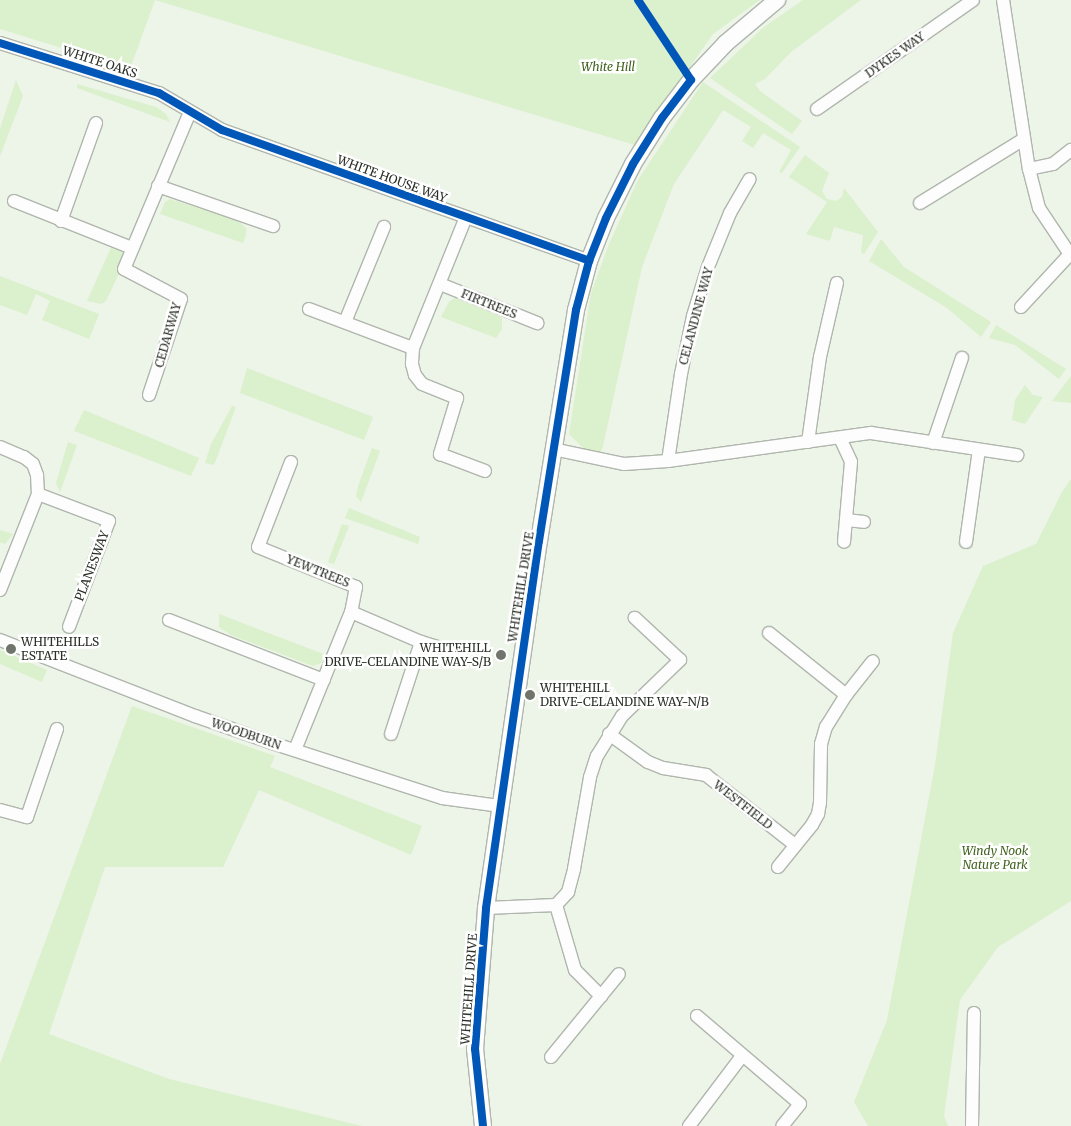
<!DOCTYPE html>
<style>
body{margin:0}
#map{position:relative;width:1071px;height:1126px;overflow:hidden;background:#edf4e8;font-family:Merriweather,serif}
div>[style]{position:absolute}
[style*='--x']{left:calc(var(--x)*1px);top:calc(var(--y)*1px);width:calc(var(--w)*1px);rotate:calc(var(--a)*1deg)}
.green>*{inset:0;background:#dbf0cc}
.roads{filter:drop-shadow(1px 0 #b0b6ad) drop-shadow(-1px 0 #b0b6ad) drop-shadow(0 1px #b0b6ad) drop-shadow(0 -1px #b0b6ad)}
.minor>*{height:12px;margin:-6px;padding:0 6px;transform-origin:6px;border-radius:6px;background:#fcfdfc}
.tertiary>*{height:16px;margin:-8px;padding:0 8px;transform-origin:8px;border-radius:8px;background:#fcfdfc}
.cycleway>*{height:8px;margin:-4px;padding:0 4px;transform-origin:4px;border-radius:4px;background:#0057b8}
.dots>*{width:14px;height:14px;translate:-50% -50%;box-sizing:border-box;border:2px solid #fff;border-radius:50%}
span{translate:-50% -50%;white-space:nowrap;text-align:center;line-height:1.15;-webkit-text-stroke:5px #fff;paint-order:stroke}
.street-label{font-size:12px;color:#2b3027}
.park-label{font-size:12px;color:#41631f;font-style:italic}
.poi-label{font-size:12px;color:#2b3027}
.left{translate:0 -50%;text-align:left}
.right{translate:-100% -50%;text-align:right}
</style>
<div id="map">
<div class="green">
<div style="clip-path:polygon(0 0,760px 0,713px 34px,635px 145px,155px 0,130px 69px,0 29px)"></div>
<div style="clip-path:polygon(803px 0,861px 0,791px 52px,765px 79px,755px 84px,760px 91px,802px 121px,792px 134px,710px 78px,764px 27px)"></div>
<div style="clip-path:polygon(16px 80px,23px 96px,0 156px,0 128px)"></div>
<div style="clip-path:polygon(703px 82px,800px 147px,782px 173px,779px 172px,791px 150px,763px 133px,753px 148px,742px 141px,751px 127px,723px 110px,674px 184px,642px 267px,603px 446px,601px 452px,584px 449px,569px 434px,591px 293px,609px 244px,638px 180px)"></div>
<div style="clip-path:polygon(77px 84px,156px 107px,166px 114px,170px 122px,77px 88px)"></div>
<div style="clip-path:polygon(805px 155px,829px 173px,822px 191px,827px 199px,836px 201px,842px 197px,844px 188px,878px 232px,864px 254px,861px 252px,863px 235px,834px 227px,830px 241px,806px 234px,827px 202px,789px 177px)"></div>
<div style="clip-path:polygon(170px 199px,238px 221px,246px 228px,246px 235px,243px 243px,160px 214px,165px 202px)"></div>
<div style="clip-path:polygon(881px 239px,904px 267px,991px 322px,981px 337px,947px 308px,869px 261px)"></div>
<div style="clip-path:polygon(113px 243px,123px 253px,124px 263px,106px 301px,101px 304px,87px 301px)"></div>
<div style="clip-path:polygon(0 276px,99px 314px,89px 339px,42px 320px,50px 301px,36px 294px,27px 315px,0 305px)"></div>
<div style="clip-path:polygon(456px 297px,465px 299px,499px 313px,502px 318px,502px 329px,496px 338px,441px 317px,449px 302px)"></div>
<div style="clip-path:polygon(996px 325px,1066px 369px,1059px 379px,1015px 345px,989px 338px)"></div>
<div style="clip-path:polygon(247px 368px,373px 417px,364px 440px,240px 393px)"></div>
<div style="clip-path:polygon(1071px 376px,1071px 403px,1052px 401px)"></div>
<div style="clip-path:polygon(1025px 385px,1033px 395px,1043px 397px,1025px 424px,1012px 420px,1015px 400px)"></div>
<div style="clip-path:polygon(232px 406px,236px 407px,214px 465px,205px 463px,211px 444px)"></div>
<div style="clip-path:polygon(84px 410px,199px 458px,191px 476px,74px 431px)"></div>
<div style="clip-path:polygon(68px 442px,77px 445px,60px 492px,56px 483px)"></div>
<div style="clip-path:polygon(372px 448px,380px 451px,361px 502px,356px 496px,358px 486px)"></div>
<div style="clip-path:polygon(1071px 479px,1071px 901px,998px 947px,960px 1000px,944px 1116px,948px 1126px,868px 1126px,854px 1102px,887px 1020px,935px 765px,953px 633px,983px 566px,1036px 544px,1062px 492px)"></div>
<div style="clip-path:polygon(349px 508px,420px 537px,418px 544px,345px 518px)"></div>
<div style="clip-path:polygon(342px 524px,349px 526px,334px 564px,328px 562px)"></div>
<div style="clip-path:polygon(0 530px,13px 534px,5px 544px,0 542px)"></div>
<div style="clip-path:polygon(219px 614px,326px 655px,321px 663px,313px 666px,231px 635px,219px 627px)"></div>
<div style="clip-path:polygon(0 650px,47px 670px,42px 682px,0 664px)"></div>
<div style="clip-path:polygon(132px 706px,275px 756px,270px 767px,422px 826px,411px 855px,259px 790px,223px 867px,105px 867px,49px 1034px,169px 1079px,362px 1126px,0 1126px,0 1064px)"></div>
</div>
<div class="roads">
<div class="minor">
<div style="--x:1003;--y:0;--w:171;--a:81.3"></div>
<div style="--x:1029;--y:169;--w:40;--a:75.6"></div>
<div style="--x:1039;--y:208;--w:58;--a:56.3"></div>
<div style="--x:0;--y:43;--w:167;--a:17.5"></div>
<div style="--x:159;--y:93;--w:73;--a:30.4"></div>
<div style="--x:222;--y:130;--w:390;--a:19.6"></div>
<div style="--x:817;--y:109;--w:190;--a:-34.9"></div>
<div style="--x:1029;--y:169;--w:25;--a:-12"></div>
<div style="--x:1053;--y:164;--w:23;--a:-38"></div>
<div style="--x:158;--y:186;--w:122;--a:19.2"></div>
<div style="--x:14;--y:201;--w:127;--a:21.7"></div>
<div style="--x:920;--y:203;--w:122;--a:-31.6"></div>
<div style="--x:466;--y:217;--w:141;--a:112"></div>
<div style="--x:413;--y:348;--w:16;--a:94"></div>
<div style="--x:412;--y:364;--w:11;--a:75"></div>
<div style="--x:415;--y:375;--w:11;--a:52"></div>
<div style="--x:422;--y:384;--w:38;--a:22"></div>
<div style="--x:457;--y:398;--w:59;--a:106.9"></div>
<div style="--x:440;--y:454;--w:48;--a:20.7"></div>
<div style="--x:61;--y:221;--w:104;--a:-70.3"></div>
<div style="--x:440;--y:284;--w:105;--a:21.9"></div>
<div style="--x:1021;--y:307;--w:72;--a:-47.2"></div>
<div style="--x:309;--y:309;--w:111;--a:20.6"></div>
<div style="--x:345;--y:322;--w:103;--a:-67.7"></div>
<div style="--x:149;--y:395;--w:101;--a:-71.6"></div>
<div style="--x:181;--y:299;--w:64;--a:-152.2"></div>
<div style="--x:124;--y:269;--w:170;--a:-67.2"></div>
<div style="--x:840;--y:438;--w:26;--a:65"></div>
<div style="--x:851;--y:462;--w:80;--a:95"></div>
<div style="--x:808;--y:442;--w:86;--a:-82"></div>
<div style="--x:820;--y:357;--w:76;--a:-77.1"></div>
<div style="--x:933;--y:443;--w:90;--a:-71.2"></div>
<div style="--x:0;--y:447;--w:26;--a:23"></div>
<div style="--x:24;--y:457;--w:11;--a:38"></div>
<div style="--x:33;--y:464;--w:12;--a:70"></div>
<div style="--x:37;--y:475;--w:19;--a:87"></div>
<div style="--x:553;--y:449;--w:73;--a:11.9"></div>
<div style="--x:624;--y:464;--w:44;--a:-3.9"></div>
<div style="--x:668;--y:461;--w:205;--a:-7.9"></div>
<div style="--x:871;--y:433;--w:148;--a:8.6"></div>
<div style="--x:668;--y:461;--w:88;--a:-81.5"></div>
<div style="--x:681;--y:374;--w:59;--a:-78.3"></div>
<div style="--x:693;--y:316;--w:51;--a:-73"></div>
<div style="--x:708;--y:267;--w:58;--a:-67.8"></div>
<div style="--x:730;--y:213;--w:39;--a:-60"></div>
<div style="--x:291;--y:462;--w:91;--a:111.2"></div>
<div style="--x:258;--y:547;--w:106;--a:22.2"></div>
<div style="--x:356;--y:587;--w:25;--a:101"></div>
<div style="--x:351;--y:612;--w:149;--a:112.1"></div>
<div style="--x:846;--y:520;--w:18;--a:6"></div>
<div style="--x:966;--y:542;--w:93;--a:-82"></div>
<div style="--x:0;--y:590;--w:103;--a:-68.4"></div>
<div style="--x:38;--y:494;--w:76;--a:20.8"></div>
<div style="--x:109;--y:521;--w:113;--a:110.7"></div>
<div style="--x:351;--y:612;--w:76;--a:23.2"></div>
<div style="--x:421;--y:642;--w:42;--a:16.7"></div>
<div style="--x:169;--y:620;--w:166;--a:21.2"></div>
<div style="--x:769;--y:633;--w:99;--a:38.8"></div>
<div style="--x:0;--y:640;--w:209;--a:21.3"></div>
<div style="--x:195;--y:716;--w:82;--a:19.3"></div>
<div style="--x:272;--y:743;--w:179;--a:17.9"></div>
<div style="--x:442;--y:798;--w:59;--a:7.9"></div>
<div style="--x:391;--y:734;--w:97;--a:-71.9"></div>
<div style="--x:609;--y:734;--w:48;--a:35.7"></div>
<div style="--x:648;--y:762;--w:16;--a:22"></div>
<div style="--x:663;--y:768;--w:44;--a:9.2"></div>
<div style="--x:706;--y:775;--w:113;--a:38.2"></div>
<div style="--x:0;--y:810;--w:28;--a:15"></div>
<div style="--x:27;--y:817;--w:93;--a:-71.2"></div>
<div style="--x:778;--y:867;--w:54;--a:-51"></div>
<div style="--x:812;--y:825;--w:13;--a:-61"></div>
<div style="--x:818;--y:814;--w:11;--a:-80"></div>
<div style="--x:820;--y:803;--w:59;--a:-89"></div>
<div style="--x:821;--y:744;--w:18;--a:-74"></div>
<div style="--x:826;--y:727;--w:38;--a:-58"></div>
<div style="--x:846;--y:695;--w:43;--a:-51.5"></div>
<div style="--x:556;--y:905;--w:68;--a:73.7"></div>
<div style="--x:575;--y:970;--w:37;--a:45"></div>
<div style="--x:486;--y:908;--w:70;--a:-2.5"></div>
<div style="--x:556;--y:905;--w:18;--a:-47"></div>
<div style="--x:568;--y:892;--w:24;--a:-75"></div>
<div style="--x:574;--y:869;--w:93;--a:-80.1"></div>
<div style="--x:590;--y:777;--w:22;--a:-72"></div>
<div style="--x:597;--y:756;--w:47;--a:-58"></div>
<div style="--x:622;--y:716;--w:81;--a:-44"></div>
<div style="--x:680;--y:660;--w:62;--a:-137"></div>
<div style="--x:697;--y:1016;--w:135;--a:40.5"></div>
<div style="--x:800;--y:1104;--w:28;--a:129"></div>
<div style="--x:551;--y:1057;--w:107;--a:-50.7"></div>
<div style="--x:689;--y:1126;--w:88;--a:-52.9"></div>
<div style="--x:972;--y:1126;--w:113;--a:-89"></div>
</div>
<div class="tertiary">
<div style="--x:483;--y:1126;--w:77;--a:-95.9"></div>
<div style="--x:475;--y:1049;--w:141;--a:-85.5"></div>
<div style="--x:486;--y:908;--w:371;--a:-81.8"></div>
<div style="--x:539;--y:541;--w:234;--a:-80.9"></div>
<div style="--x:576;--y:310;--w:51;--a:-75.1"></div>
<div style="--x:589;--y:261;--w:46;--a:-68.4"></div>
<div style="--x:606;--y:218;--w:60;--a:-63.4"></div>
<div style="--x:633;--y:164;--w:54;--a:-57.8"></div>
<div style="--x:662;--y:118;--w:48;--a:-52.7"></div>
<div style="--x:691;--y:80;--w:51;--a:-46.6"></div>
<div style="--x:726;--y:43;--w:67;--a:-40.1"></div>
</div>
</div>
<div class="cycleway">
<div style="--x:0;--y:43;--w:167;--a:17.5"></div>
<div style="--x:159;--y:93;--w:73;--a:30.4"></div>
<div style="--x:222;--y:130;--w:390;--a:19.6"></div>
<div style="--x:483;--y:1126;--w:77;--a:-95.9"></div>
<div style="--x:475;--y:1049;--w:141;--a:-85.5"></div>
<div style="--x:486;--y:908;--w:371;--a:-81.8"></div>
<div style="--x:539;--y:541;--w:234;--a:-80.9"></div>
<div style="--x:576;--y:310;--w:51;--a:-75.1"></div>
<div style="--x:589;--y:261;--w:46;--a:-68.4"></div>
<div style="--x:606;--y:218;--w:60;--a:-63.4"></div>
<div style="--x:633;--y:164;--w:54;--a:-57.8"></div>
<div style="--x:662;--y:118;--w:48;--a:-52.7"></div>
<div style="--x:691;--y:80;--w:96;--a:-123.5"></div>
</div>
<div class="dots">
<div style="left:11px;top:649px;background:#6f756b"></div>
<div style="left:501px;top:655px;background:#6f756b"></div>
<div style="left:530px;top:695px;background:#6f756b"></div>
</div>
<div class="street-label">
<span style="left:895px;top:55px;rotate:-35deg">DYKES WAY</span>
<span style="left:100px;top:62px;rotate:18deg">WHITE OAKS</span>
<span style="left:392px;top:179px;rotate:20deg">WHITE HOUSE WAY</span>
<span style="left:489px;top:304px;rotate:22deg">FIRTREES</span>
<span style="left:696px;top:316px;rotate:-75deg">CELANDINE WAY</span>
<span style="left:168px;top:335px;rotate:-74deg">CEDARWAY</span>
<span style="left:92px;top:566px;rotate:-69deg">PLANESWAY</span>
<span style="left:318px;top:571px;rotate:22deg">YEWTREES</span>
<span style="left:521px;top:587px;rotate:-81deg">WHITEHILL DRIVE</span>
<span style="left:246px;top:734px;rotate:19deg">WOODBURN</span>
<span style="left:743px;top:805px;rotate:38deg">WESTFIELD</span>
<span style="left:469px;top:989px;rotate:-86deg">WHITEHILL DRIVE</span>
</div>
<div class="park-label">
<span style="left:608px;top:67px">White Hill</span>
<span style="left:995px;top:858px">Windy Nook<br>Nature Park</span>
</div>
<div class="poi-label">
<span class="left" style="left:21px;top:649px">WHITEHILLS<br>ESTATE</span>
<span class="right" style="left:491px;top:655px">WHITEHILL<br>DRIVE-CELANDINE WAY-S/B</span>
<span class="left" style="left:540px;top:695px">WHITEHILL<br>DRIVE-CELANDINE WAY-N/B</span>
</div>
</div>
